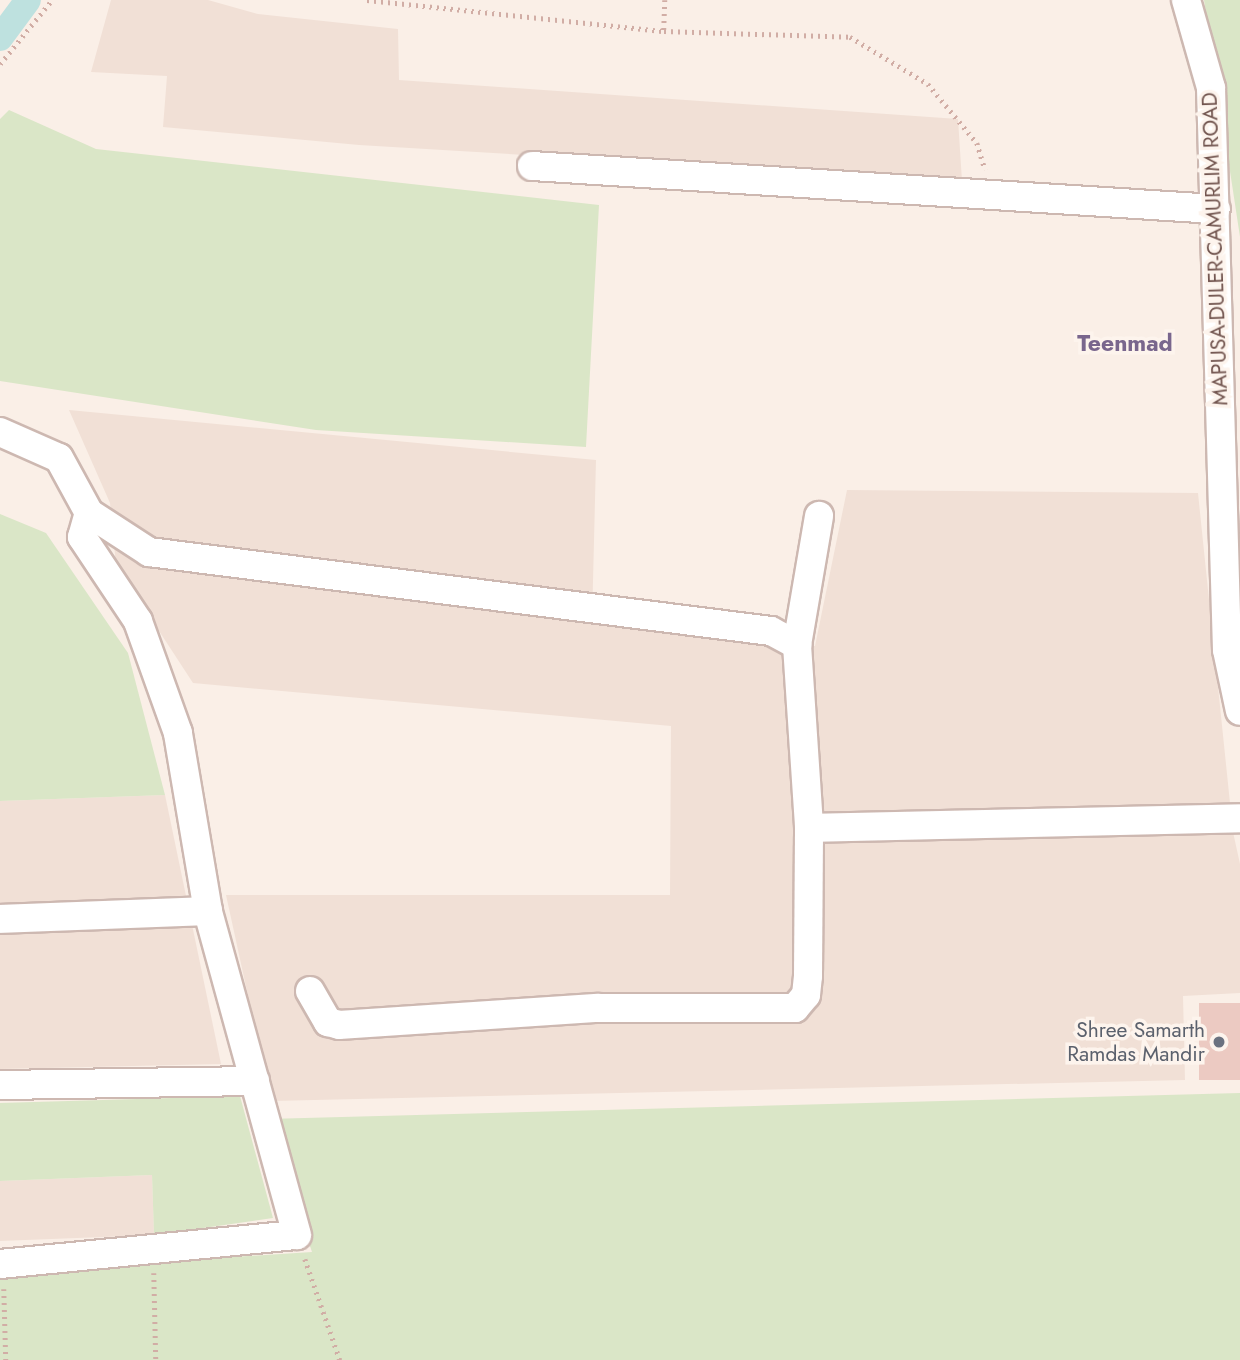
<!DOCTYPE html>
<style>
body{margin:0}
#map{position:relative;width:1240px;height:1360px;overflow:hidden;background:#faefe7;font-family:Jost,sans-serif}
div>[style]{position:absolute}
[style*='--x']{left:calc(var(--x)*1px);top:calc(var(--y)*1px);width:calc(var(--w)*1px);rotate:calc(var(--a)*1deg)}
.residential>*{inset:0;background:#f1e0d6}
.green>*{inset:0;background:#dae6c7}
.canal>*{height:26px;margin:-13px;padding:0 13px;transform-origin:13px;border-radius:13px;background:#bee1df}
.building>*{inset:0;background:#eccac2}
.path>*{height:4.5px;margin-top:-2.25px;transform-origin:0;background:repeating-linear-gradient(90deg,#d1ada5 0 2px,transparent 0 7px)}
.roads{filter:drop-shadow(2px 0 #cdb8b1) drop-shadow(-2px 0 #cdb8b1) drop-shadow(0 2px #cdb8b1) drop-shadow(0 -2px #cdb8b1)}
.minor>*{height:28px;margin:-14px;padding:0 14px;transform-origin:14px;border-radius:14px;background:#fff}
.dots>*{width:19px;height:19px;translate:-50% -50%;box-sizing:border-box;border:4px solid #fdf4ed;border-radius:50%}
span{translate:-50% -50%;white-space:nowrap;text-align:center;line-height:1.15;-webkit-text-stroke:7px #fdf4ed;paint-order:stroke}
.street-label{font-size:21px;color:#71544e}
.worship-label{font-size:21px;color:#5b616d}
.right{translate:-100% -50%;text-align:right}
.neighbourhood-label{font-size:23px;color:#79668d;font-weight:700}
</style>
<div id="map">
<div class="residential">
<div style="clip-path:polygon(111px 0,208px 0,258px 14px,398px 29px,399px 80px,958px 119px,962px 181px,359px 145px,163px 127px,167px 76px,91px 72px)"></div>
<div style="clip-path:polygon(69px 410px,596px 460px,592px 622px,777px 645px,815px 646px,847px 490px,1198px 493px,1233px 832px,1240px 864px,1240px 993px,1183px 996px,1185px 1080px,271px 1101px,226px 895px,670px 895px,671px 726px,193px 683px,116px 565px,110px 503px)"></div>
<div style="clip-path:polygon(165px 795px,221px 1064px,0 1069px,0 801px)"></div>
<div style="clip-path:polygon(152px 1175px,154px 1235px,0 1241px,0 1181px)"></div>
</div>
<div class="green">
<div style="clip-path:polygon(1204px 0,1240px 0,1240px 237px)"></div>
<div style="clip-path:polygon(9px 110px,96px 149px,599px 205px,586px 447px,316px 430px,0 381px,0 119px)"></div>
<div style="clip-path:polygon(0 514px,46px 533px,128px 653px,165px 795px,0 801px)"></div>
<div style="clip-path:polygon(1240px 1093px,1240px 1360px,0 1360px,0 1272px,312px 1252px,267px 1119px)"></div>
<div style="clip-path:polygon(240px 1096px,273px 1218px,154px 1235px,152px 1175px,0 1181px,0 1103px)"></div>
</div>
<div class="canal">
<div style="--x:0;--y:38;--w:47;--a:-53.6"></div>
</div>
<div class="building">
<div style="clip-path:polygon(1199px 1003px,1240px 1003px,1240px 1080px,1199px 1080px)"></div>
</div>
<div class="path">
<div style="--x:367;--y:0;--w:299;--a:6"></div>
<div style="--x:665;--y:0;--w:31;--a:92"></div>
<div style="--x:664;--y:31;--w:186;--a:1.8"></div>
<div style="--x:850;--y:37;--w:91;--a:31.1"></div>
<div style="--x:928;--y:84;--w:77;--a:50.3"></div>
<div style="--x:977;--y:143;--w:28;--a:73"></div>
<div style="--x:0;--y:64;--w:82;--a:-50.9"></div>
<div style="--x:305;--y:1259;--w:107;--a:70.9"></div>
<div style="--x:154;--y:1273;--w:87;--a:88.7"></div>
<div style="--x:4;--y:1289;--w:71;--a:88.4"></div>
</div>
<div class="roads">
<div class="minor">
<div style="--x:1186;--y:0;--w:91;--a:74.1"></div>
<div style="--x:1211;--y:88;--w:562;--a:88.37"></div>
<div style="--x:1227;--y:650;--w:62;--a:78"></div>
<div style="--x:532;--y:166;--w:685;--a:3.6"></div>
<div style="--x:0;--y:432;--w:64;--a:23.8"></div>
<div style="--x:59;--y:458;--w:63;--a:61.4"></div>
<div style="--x:89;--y:513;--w:72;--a:33"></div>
<div style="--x:149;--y:552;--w:627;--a:7.24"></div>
<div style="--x:771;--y:631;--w:30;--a:28"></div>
<div style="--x:797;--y:645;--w:183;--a:86.2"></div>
<div style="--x:809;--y:828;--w:431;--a:-1.3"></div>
<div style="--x:797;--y:645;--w:131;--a:-80.3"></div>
<div style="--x:0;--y:919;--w:208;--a:-2.2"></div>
<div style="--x:310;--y:991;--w:36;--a:60"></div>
<div style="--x:328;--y:1022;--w:11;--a:15"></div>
<div style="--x:339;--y:1025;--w:260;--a:-3.8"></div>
<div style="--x:598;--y:1008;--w:197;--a:0"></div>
<div style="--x:795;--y:1008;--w:17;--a:-50"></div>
<div style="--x:806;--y:995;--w:19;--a:-84"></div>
<div style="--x:808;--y:976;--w:148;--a:-89.6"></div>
<div style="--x:0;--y:1085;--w:255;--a:-0.9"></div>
<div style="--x:0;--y:1264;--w:298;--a:-5.6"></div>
<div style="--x:297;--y:1235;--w:336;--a:-105.4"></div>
<div style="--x:208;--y:911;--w:181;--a:-99.6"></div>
<div style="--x:178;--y:733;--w:119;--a:-109.7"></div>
<div style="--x:138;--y:621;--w:101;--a:-123.7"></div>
<div style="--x:82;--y:537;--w:25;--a:-74"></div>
</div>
</div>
<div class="dots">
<div style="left:1219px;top:1042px;background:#6b7280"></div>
</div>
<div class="street-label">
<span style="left:1215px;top:249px;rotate:-92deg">MAPUSA-DULER-CAMURLIM ROAD</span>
</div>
<div class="worship-label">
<span class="right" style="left:1205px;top:1042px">Shree Samarth<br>Ramdas Mandir</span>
</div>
<div class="neighbourhood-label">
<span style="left:1125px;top:343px">Teenmad</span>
</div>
</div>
